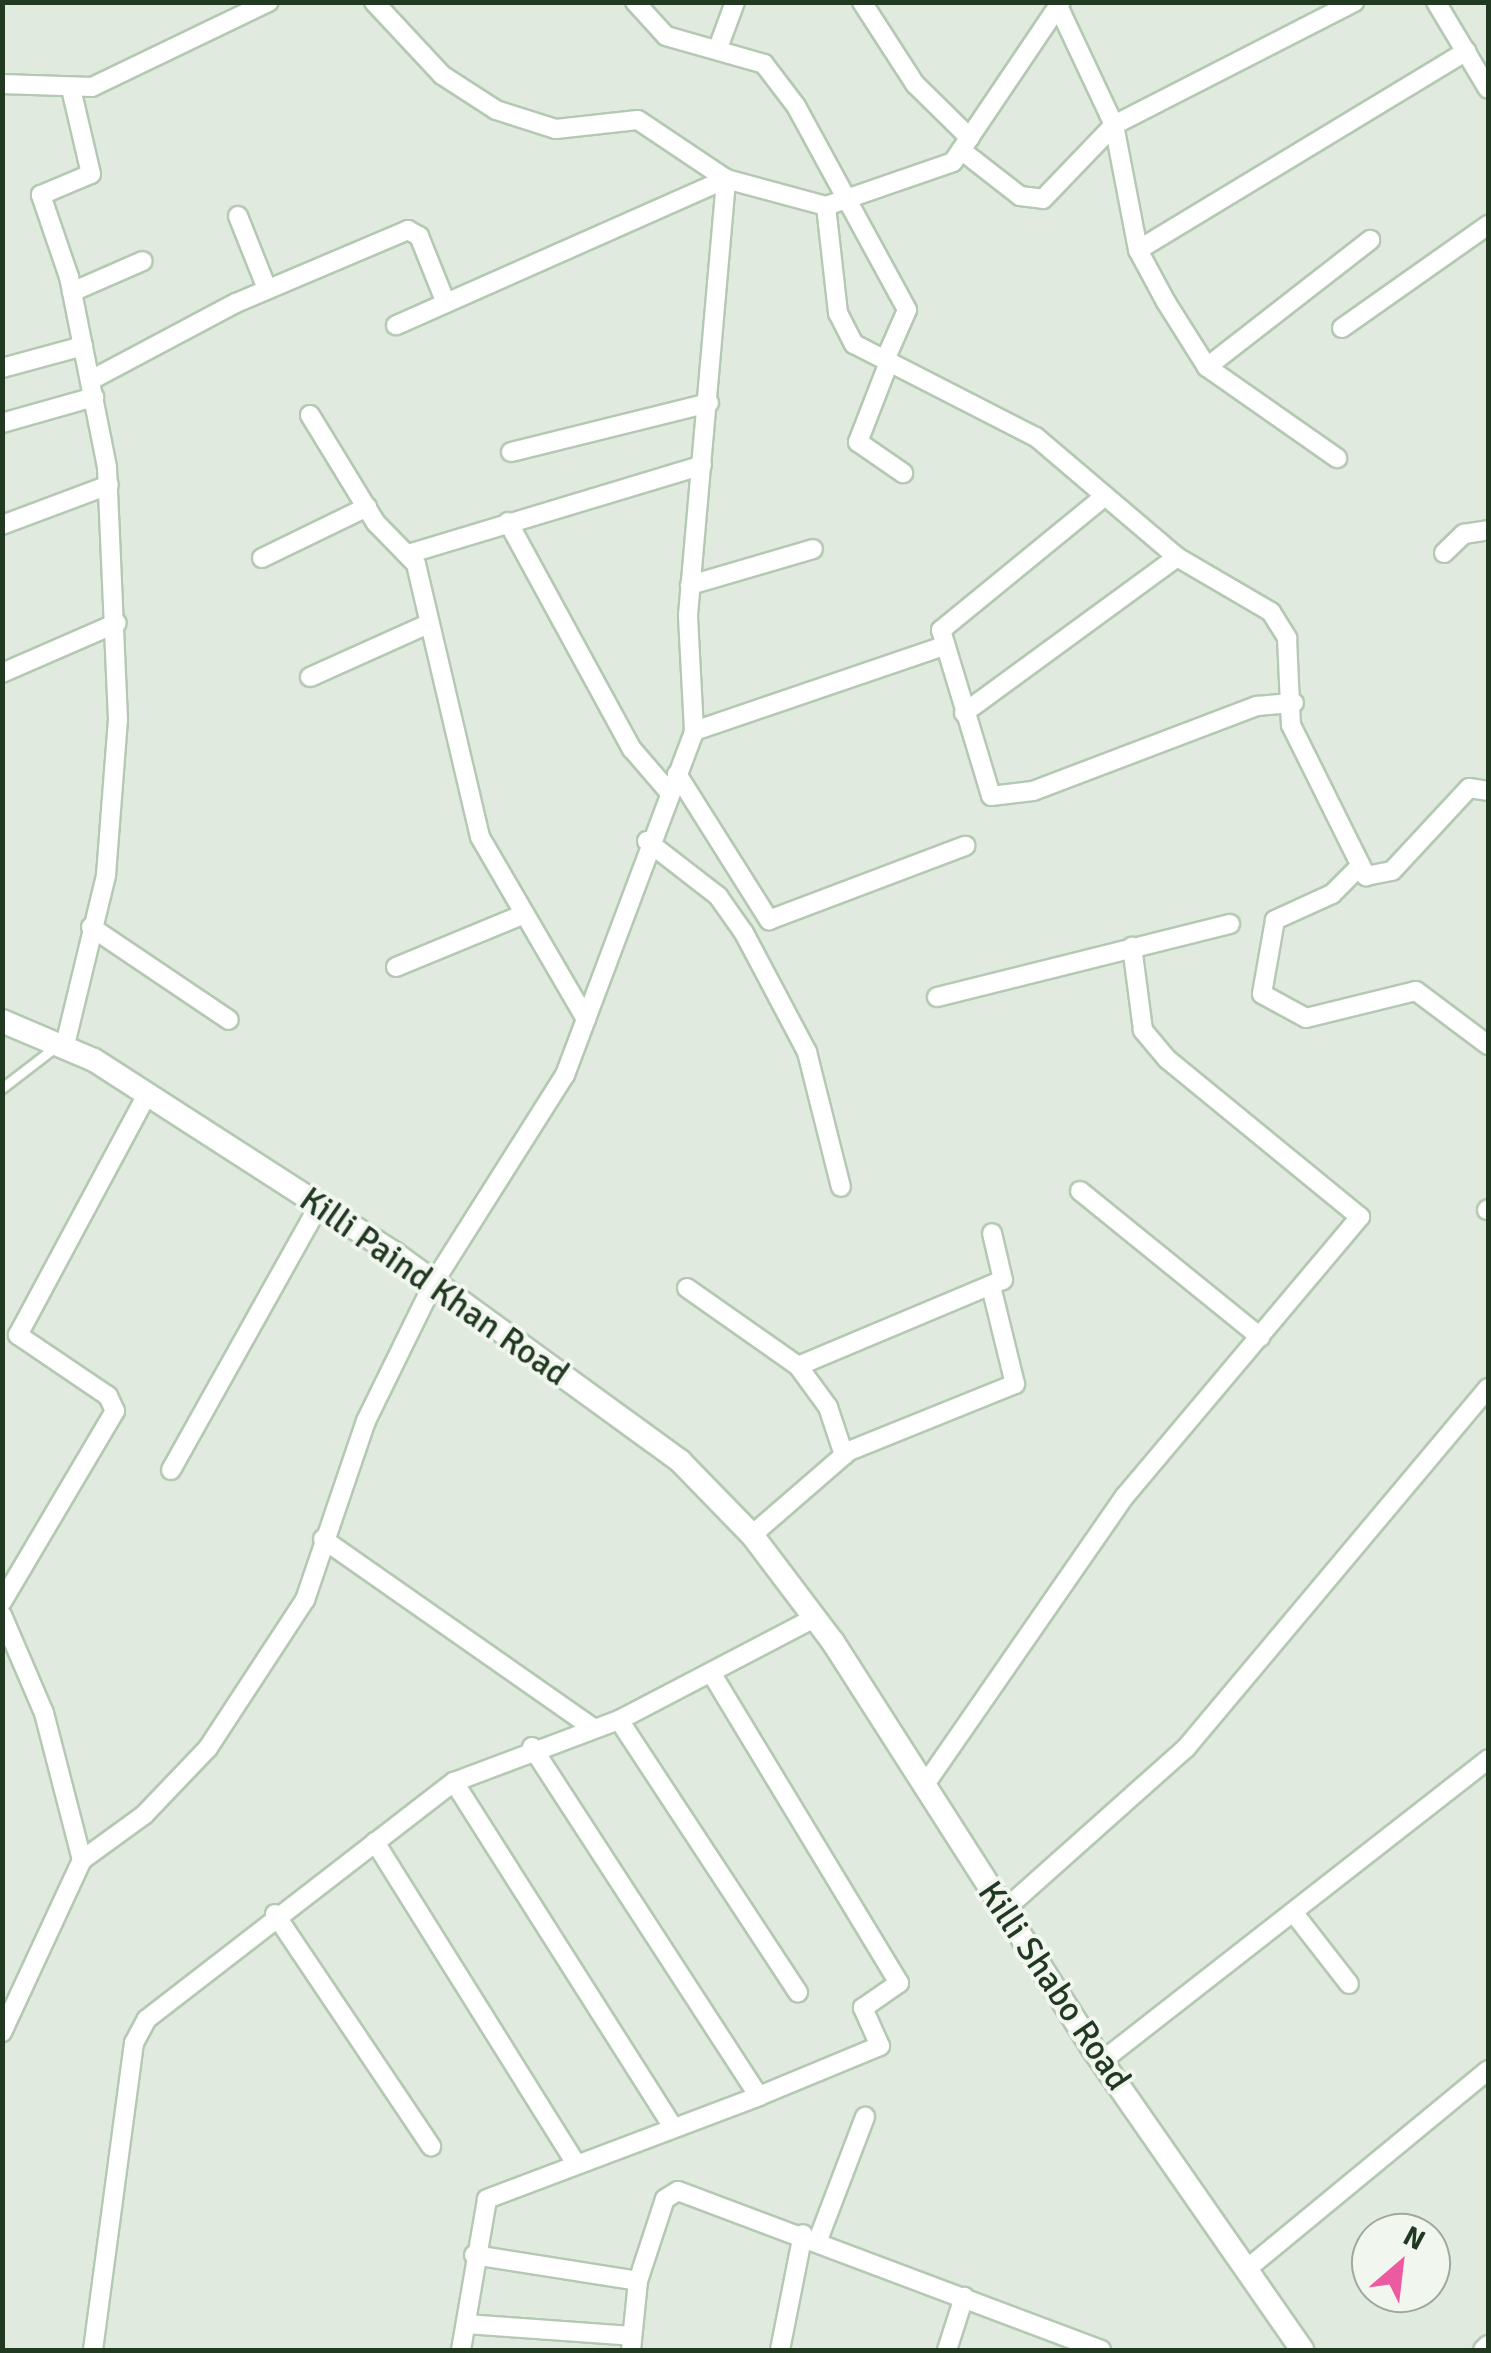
<!DOCTYPE html>
<style>
body{margin:0}
#map{position:relative;width:1491px;height:2353px;overflow:hidden;background:#e1eadf;font-family:Signika,sans-serif}
div>[style]{position:absolute}
[style*='--x']{left:calc(var(--x)*1px);top:calc(var(--y)*1px);width:calc(var(--w)*1px);rotate:calc(var(--a)*1deg)}
.roads{filter:drop-shadow(2px 0 #b4c9b2) drop-shadow(-2px 0 #b4c9b2) drop-shadow(0 2px #b4c9b2) drop-shadow(0 -2px #b4c9b2)}
.lane>*{height:9px;margin:-4.5px;padding:0 4.5px;transform-origin:4.5px;border-radius:4.5px;background:#fff}
.street>*{height:18px;margin:-9px;padding:0 9px;transform-origin:9px;border-radius:9px;background:#fff}
.secondary>*{height:22px;margin:-11px;padding:0 11px;transform-origin:11px;border-radius:11px;background:#fff}
span{translate:-50% -50%;white-space:nowrap;text-align:center;line-height:1.15;-webkit-text-stroke:8px #f1f6ef;paint-order:stroke}
.street-label{font-size:35px;color:#213921}
.frame{position:absolute;inset:0;border:5px solid #213921;pointer-events:none}
.north{position:absolute;left:1351px;top:2213px;width:100px;height:100px;box-sizing:border-box;background:#f1f6ef;border:2px solid #9eaa9d;border-radius:50%;rotate:28deg;font-size:28px;font-weight:700;line-height:40px;text-align:center;color:#213921}
.north::after{content:'';display:block;margin:auto;width:35px;height:45px;background:#ec5a9f;clip-path:polygon(50% 0,100% 100%,50% 72%,0 100%)}
</style>
<div id="map">
<div class="roads">
<div class="lane">
<div style="--x:2;--y:1088;--w:66;--a:-37.6"></div>
</div>
<div class="street">
<div style="--x:374;--y:2;--w:100;--a:47"></div>
<div style="--x:442;--y:75;--w:64;--a:32.9"></div>
<div style="--x:496;--y:110;--w:63;--a:17.6"></div>
<div style="--x:556;--y:129;--w:82;--a:-6.3"></div>
<div style="--x:638;--y:120;--w:106;--a:33.8"></div>
<div style="--x:726;--y:179;--w:104;--a:15.1"></div>
<div style="--x:826;--y:206;--w:134;--a:-19.1"></div>
<div style="--x:953;--y:162;--w:193;--a:-56"></div>
<div style="--x:635;--y:2;--w:46;--a:47.6"></div>
<div style="--x:666;--y:36;--w:102;--a:15.9"></div>
<div style="--x:764;--y:64;--w:53;--a:52.7"></div>
<div style="--x:796;--y:106;--w:232;--a:61.4"></div>
<div style="--x:907;--y:310;--w:55;--a:113.7"></div>
<div style="--x:862;--y:2;--w:98;--a:57.1"></div>
<div style="--x:915;--y:84;--w:77;--a:44.5"></div>
<div style="--x:1436;--y:2;--w:101;--a:59.1"></div>
<div style="--x:1059;--y:8;--w:129;--a:64.8"></div>
<div style="--x:1114;--y:125;--w:127;--a:79.1"></div>
<div style="--x:1138;--y:250;--w:59;--a:61.7"></div>
<div style="--x:1166;--y:302;--w:77;--a:57.8"></div>
<div style="--x:1207;--y:367;--w:159;--a:35"></div>
<div style="--x:718;--y:48;--w:49;--a:-69.7"></div>
<div style="--x:2;--y:84;--w:90;--a:1.9"></div>
<div style="--x:92;--y:87;--w:196;--a:-25.7"></div>
<div style="--x:961;--y:150;--w:75;--a:37.9"></div>
<div style="--x:1020;--y:196;--w:23;--a:7"></div>
<div style="--x:1043;--y:199;--w:103;--a:-46.2"></div>
<div style="--x:1114;--y:125;--w:270;--a:-27.1"></div>
<div style="--x:826;--y:206;--w:108;--a:83.6"></div>
<div style="--x:838;--y:313;--w:35;--a:63"></div>
<div style="--x:854;--y:344;--w:204;--a:27.1"></div>
<div style="--x:1036;--y:437;--w:185;--a:40.4"></div>
<div style="--x:1177;--y:557;--w:109;--a:30.3"></div>
<div style="--x:1271;--y:612;--w:31;--a:58"></div>
<div style="--x:1287;--y:638;--w:87;--a:87.4"></div>
<div style="--x:1291;--y:725;--w:169;--a:63.6"></div>
<div style="--x:1366;--y:876;--w:26;--a:-11"></div>
<div style="--x:1392;--y:871;--w:113;--a:-47.1"></div>
<div style="--x:1469;--y:788;--w:19;--a:9"></div>
<div style="--x:238;--y:216;--w:79;--a:68.3"></div>
<div style="--x:1138;--y:250;--w:384;--a:-31.2"></div>
<div style="--x:72;--y:292;--w:77;--a:-23.6"></div>
<div style="--x:1342;--y:328;--w:179;--a:-35.2"></div>
<div style="--x:889;--y:362;--w:86;--a:111.2"></div>
<div style="--x:858;--y:442;--w:55;--a:34.6"></div>
<div style="--x:1207;--y:367;--w:207;--a:-37.9"></div>
<div style="--x:2;--y:368;--w:84;--a:-15.2"></div>
<div style="--x:91;--y:380;--w:164;--a:-28"></div>
<div style="--x:236;--y:303;--w:187;--a:-23"></div>
<div style="--x:408;--y:230;--w:13;--a:29"></div>
<div style="--x:419;--y:236;--w:72;--a:68.1"></div>
<div style="--x:310;--y:415;--w:127;--a:58.6"></div>
<div style="--x:376;--y:523;--w:57;--a:45.7"></div>
<div style="--x:416;--y:564;--w:280;--a:76.8"></div>
<div style="--x:480;--y:837;--w:211;--a:59.8"></div>
<div style="--x:2;--y:423;--w:96;--a:-15.8"></div>
<div style="--x:511;--y:452;--w:204;--a:-13.9"></div>
<div style="--x:1105;--y:496;--w:212;--a:140.7"></div>
<div style="--x:941;--y:630;--w:173;--a:73.2"></div>
<div style="--x:991;--y:796;--w:42;--a:-6.8"></div>
<div style="--x:1033;--y:791;--w:240;--a:-20.8"></div>
<div style="--x:1257;--y:706;--w:37;--a:-5"></div>
<div style="--x:508;--y:522;--w:259;--a:61.4"></div>
<div style="--x:632;--y:749;--w:57;--a:49.3"></div>
<div style="--x:2;--y:525;--w:114;--a:-20.5"></div>
<div style="--x:1444;--y:553;--w:28;--a:-44"></div>
<div style="--x:1464;--y:534;--w:24;--a:-9"></div>
<div style="--x:408;--y:554;--w:307;--a:-16.8"></div>
<div style="--x:262;--y:558;--w:117;--a:-25.9"></div>
<div style="--x:690;--y:585;--w:128;--a:-16.3"></div>
<div style="--x:2;--y:673;--w:125;--a:-23.5"></div>
<div style="--x:310;--y:677;--w:129;--a:-24.2"></div>
<div style="--x:964;--y:713;--w:264;--a:-36.2"></div>
<div style="--x:694;--y:731;--w:261;--a:-18.8"></div>
<div style="--x:677;--y:774;--w:173;--a:57.8"></div>
<div style="--x:769;--y:920;--w:210;--a:-20.7"></div>
<div style="--x:647;--y:841;--w:90;--a:37.8"></div>
<div style="--x:718;--y:896;--w:45;--a:54.9"></div>
<div style="--x:744;--y:933;--w:135;--a:62.1"></div>
<div style="--x:807;--y:1052;--w:139;--a:75.9"></div>
<div style="--x:1360;--y:866;--w:40;--a:135"></div>
<div style="--x:1332;--y:894;--w:63;--a:155.5"></div>
<div style="--x:1275;--y:920;--w:75;--a:100"></div>
<div style="--x:1262;--y:994;--w:50;--a:28.6"></div>
<div style="--x:1306;--y:1018;--w:113;--a:-13.8"></div>
<div style="--x:1416;--y:991;--w:90;--a:36.9"></div>
<div style="--x:91;--y:927;--w:166;--a:34"></div>
<div style="--x:396;--y:967;--w:134;--a:-22.4"></div>
<div style="--x:937;--y:997;--w:302;--a:-14"></div>
<div style="--x:64;--y:1049;--w:179;--a:-76.4"></div>
<div style="--x:106;--y:875;--w:155;--a:-85.6"></div>
<div style="--x:118;--y:720;--w:253;--a:-92.5"></div>
<div style="--x:107;--y:467;--w:194;--a:-101.3"></div>
<div style="--x:69;--y:277;--w:87;--a:-108.9"></div>
<div style="--x:41;--y:195;--w:54;--a:-22.8"></div>
<div style="--x:91;--y:174;--w:87;--a:-103.2"></div>
<div style="--x:1080;--y:1191;--w:232;--a:39"></div>
<div style="--x:1487;--y:1210;--w:1;--a:-45"></div>
<div style="--x:687;--y:1288;--w:136;--a:35.1"></div>
<div style="--x:798;--y:1366;--w:51;--a:53.8"></div>
<div style="--x:828;--y:1407;--w:51;--a:71.6"></div>
<div style="--x:798;--y:1366;--w:222;--a:-22.8"></div>
<div style="--x:1003;--y:1280;--w:48;--a:-103.2"></div>
<div style="--x:171;--y:1470;--w:304;--a:-60.8"></div>
<div style="--x:752;--y:1535;--w:128;--a:-40.9"></div>
<div style="--x:849;--y:1451;--w:179;--a:-22"></div>
<div style="--x:1015;--y:1384;--w:101;--a:-103.8"></div>
<div style="--x:323;--y:1539;--w:327;--a:35"></div>
<div style="--x:2;--y:1602;--w:222;--a:-59.4"></div>
<div style="--x:115;--y:1411;--w:17;--a:-115"></div>
<div style="--x:108;--y:1396;--w:109;--a:-145.9"></div>
<div style="--x:18;--y:1335;--w:273;--a:-61.8"></div>
<div style="--x:2;--y:1615;--w:107;--a:66.8"></div>
<div style="--x:44;--y:1713;--w:152;--a:75.5"></div>
<div style="--x:82;--y:1860;--w:190;--a:114.9"></div>
<div style="--x:619;--y:1720;--w:326;--a:56.7"></div>
<div style="--x:532;--y:1747;--w:416;--a:57"></div>
<div style="--x:759;--y:2096;--w:131;--a:-22.5"></div>
<div style="--x:880;--y:2046;--w:42;--a:-114.1"></div>
<div style="--x:863;--y:2008;--w:44;--a:-34.8"></div>
<div style="--x:899;--y:1983;--w:359;--a:-121.2"></div>
<div style="--x:454;--y:1782;--w:407;--a:57.6"></div>
<div style="--x:924;--y:1786;--w:353;--a:-55.3"></div>
<div style="--x:1125;--y:1496;--w:365;--a:-49.9"></div>
<div style="--x:1360;--y:1217;--w:249;--a:-140.7"></div>
<div style="--x:1167;--y:1059;--w:38;--a:-130"></div>
<div style="--x:1143;--y:1030;--w:84;--a:-97.5"></div>
<div style="--x:375;--y:1842;--w:375;--a:58"></div>
<div style="--x:82;--y:1860;--w:77;--a:-36"></div>
<div style="--x:144;--y:1815;--w:93;--a:-46.3"></div>
<div style="--x:208;--y:1748;--w:177;--a:-56.8"></div>
<div style="--x:305;--y:1600;--w:189;--a:-71.2"></div>
<div style="--x:366;--y:1421;--w:155;--a:-63.9"></div>
<div style="--x:434;--y:1282;--w:245;--a:-57.7"></div>
<div style="--x:565;--y:1075;--w:367;--a:-69.4"></div>
<div style="--x:694;--y:731;--w:116;--a:-93"></div>
<div style="--x:688;--y:615;--w:438;--a:-85"></div>
<div style="--x:726;--y:179;--w:361;--a:156.1"></div>
<div style="--x:1003;--y:1911;--w:245;--a:-41.7"></div>
<div style="--x:1186;--y:1748;--w:470;--a:-50"></div>
<div style="--x:1293;--y:1912;--w:91;--a:52.1"></div>
<div style="--x:275;--y:1914;--w:280;--a:56.1"></div>
<div style="--x:1102;--y:2061;--w:490;--a:-38"></div>
<div style="--x:818;--y:2240;--w:132;--a:-69.1"></div>
<div style="--x:474;--y:2255;--w:166;--a:9"></div>
<div style="--x:1248;--y:2268;--w:311;--a:-39.5"></div>
<div style="--x:466;--y:2324;--w:166;--a:4.1"></div>
<div style="--x:93;--y:2350;--w:310;--a:-82.4"></div>
<div style="--x:134;--y:2043;--w:27;--a:-62"></div>
<div style="--x:147;--y:2019;--w:388;--a:-37.7"></div>
<div style="--x:454;--y:1782;--w:176;--a:-20.6"></div>
<div style="--x:619;--y:1720;--w:220;--a:-27.6"></div>
<div style="--x:461;--y:2350;--w:153;--a:-80.2"></div>
<div style="--x:487;--y:2199;--w:291;--a:-20.7"></div>
<div style="--x:631;--y:2350;--w:69;--a:-84.2"></div>
<div style="--x:638;--y:2281;--w:86;--a:-71.8"></div>
<div style="--x:665;--y:2199;--w:15;--a:-32"></div>
<div style="--x:678;--y:2191;--w:452;--a:20.6"></div>
<div style="--x:780;--y:2350;--w:118;--a:-78.8"></div>
<div style="--x:947;--y:2350;--w:56;--a:-72.2"></div>
<div style="--x:1483;--y:2350;--w:7;--a:-45"></div>
</div>
<div class="secondary">
<div style="--x:2;--y:1021;--w:100;--a:23"></div>
<div style="--x:94;--y:1060;--w:357;--a:32.8"></div>
<div style="--x:394;--y:1253;--w:354;--a:36"></div>
<div style="--x:680;--y:1461;--w:103;--a:45.8"></div>
<div style="--x:752;--y:1535;--w:134;--a:52.9"></div>
<div style="--x:833;--y:1642;--w:479;--a:57.4"></div>
<div style="--x:1091;--y:2046;--w:370;--a:55.2"></div>
</div>
</div>
<div class="street-label">
<span style="left:434px;top:1287px;rotate:35deg">Killi Paind Khan Road</span>
<span style="left:1054px;top:1986px;rotate:56deg">Killi Shabo Road</span>
</div>
<div class="frame"></div>
<div class="north">N</div>
</div>
